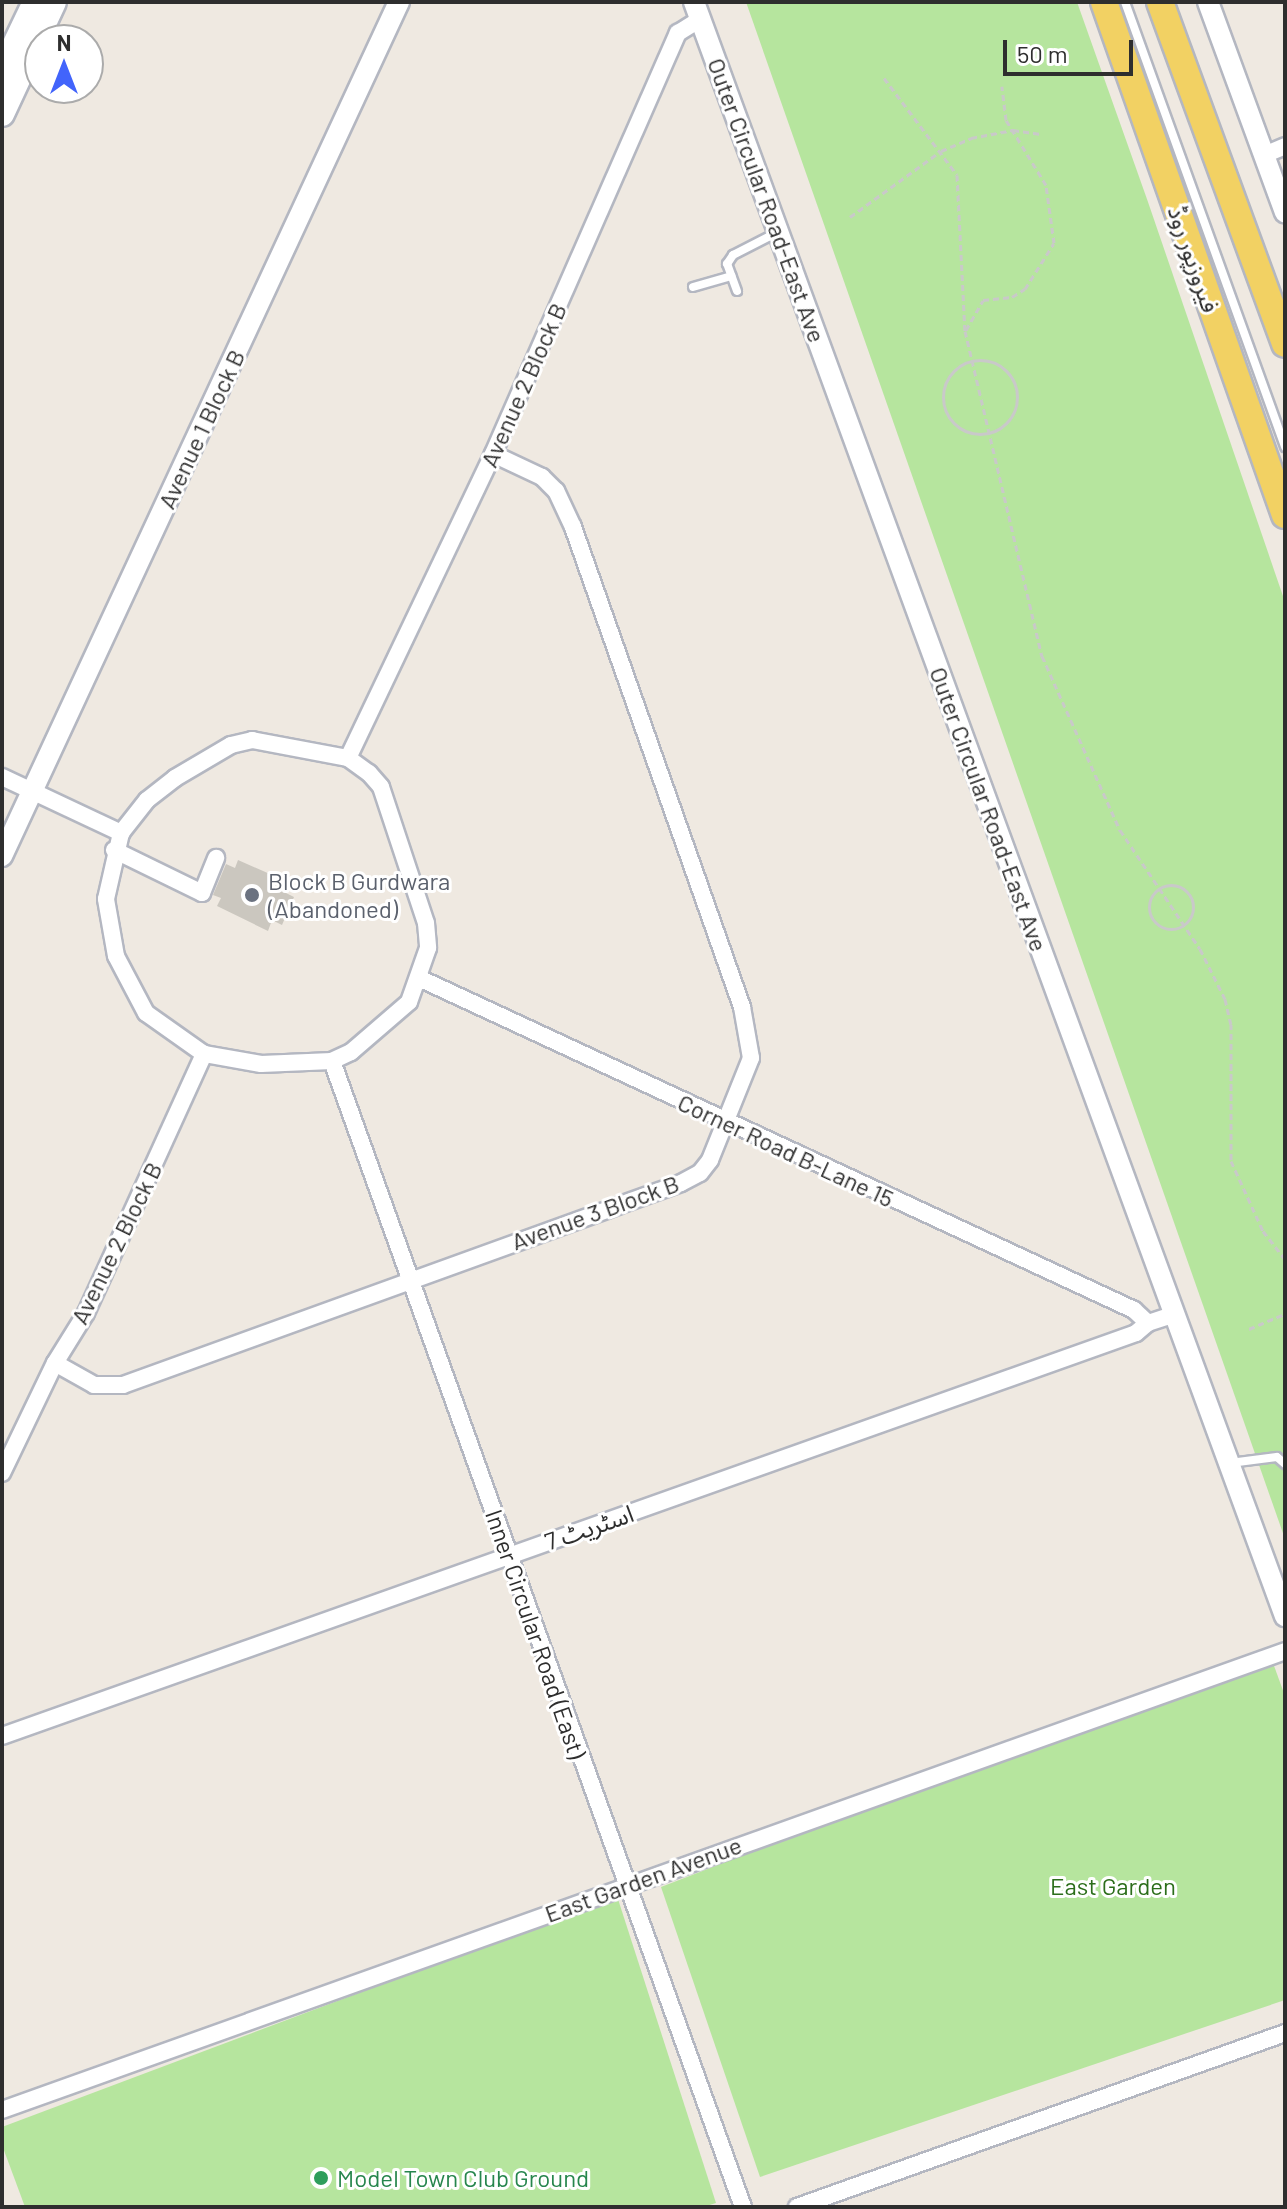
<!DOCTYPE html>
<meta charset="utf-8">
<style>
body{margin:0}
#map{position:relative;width:1287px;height:2209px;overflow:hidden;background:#efe9e1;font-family:Barlow,"Noto Sans Arabic",sans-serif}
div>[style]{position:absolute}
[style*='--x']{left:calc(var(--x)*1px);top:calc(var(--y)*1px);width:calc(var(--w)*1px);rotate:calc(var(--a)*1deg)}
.green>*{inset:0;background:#b6e59e}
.building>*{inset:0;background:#cbc7bf}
.path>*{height:3px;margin-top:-1.5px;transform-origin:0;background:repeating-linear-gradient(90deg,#c9c9c9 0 6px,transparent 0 10px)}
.path>.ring{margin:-1.5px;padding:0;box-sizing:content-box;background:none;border:3px solid #c9c9c9;border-radius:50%}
.roads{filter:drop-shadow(2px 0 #b4b7c1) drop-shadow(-2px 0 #b4b7c1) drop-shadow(0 2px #b4b7c1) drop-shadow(0 -2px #b4b7c1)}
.service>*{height:8px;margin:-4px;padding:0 4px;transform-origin:4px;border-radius:4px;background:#fff}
.minor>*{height:16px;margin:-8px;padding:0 8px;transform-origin:8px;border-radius:8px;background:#fff}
.tertiary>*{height:20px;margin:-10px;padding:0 10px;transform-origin:10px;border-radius:10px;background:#fff}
.secondary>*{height:24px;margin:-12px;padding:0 12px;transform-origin:12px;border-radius:12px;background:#fff}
.primary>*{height:26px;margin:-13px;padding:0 13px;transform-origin:13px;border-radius:13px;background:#f2d163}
.dots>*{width:22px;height:22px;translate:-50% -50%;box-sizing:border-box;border:4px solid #fff;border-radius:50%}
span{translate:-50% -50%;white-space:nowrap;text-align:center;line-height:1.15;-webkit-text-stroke:6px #fff;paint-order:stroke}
.street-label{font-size:24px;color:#2e2e2e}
.worship-label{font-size:24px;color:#5b616d}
.left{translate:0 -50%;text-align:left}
.park-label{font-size:24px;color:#2c6e1b}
.leisure-label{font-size:24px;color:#27864d}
.frame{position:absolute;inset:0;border:4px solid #2e2e2e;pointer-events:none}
.north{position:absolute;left:24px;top:24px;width:80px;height:80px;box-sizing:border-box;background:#fff;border:2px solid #ababab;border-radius:50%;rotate:0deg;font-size:22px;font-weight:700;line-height:32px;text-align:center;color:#2e2e2e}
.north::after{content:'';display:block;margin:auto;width:28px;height:36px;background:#4264fb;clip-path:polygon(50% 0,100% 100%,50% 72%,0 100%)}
.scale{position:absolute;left:1003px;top:40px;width:130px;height:36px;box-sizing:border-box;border:4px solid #2e2e2e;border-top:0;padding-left:10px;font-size:24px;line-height:28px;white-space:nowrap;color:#2e2e2e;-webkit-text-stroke:6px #fff;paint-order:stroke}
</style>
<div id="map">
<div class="green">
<div style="clip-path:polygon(746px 2px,1077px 2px,1148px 202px,1285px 602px,1285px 1539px)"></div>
<div style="clip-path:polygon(1269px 1652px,1285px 1696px,1285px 2000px,760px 2177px,661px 1887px)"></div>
<div style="clip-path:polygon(617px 1896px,716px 2203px,703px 2207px,25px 2207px,2px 2145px,2px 2127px)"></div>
</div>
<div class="building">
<div style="clip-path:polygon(238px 860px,288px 882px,284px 892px,294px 897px,282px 925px,272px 920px,268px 931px,217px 906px,221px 898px,213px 895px,226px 864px,235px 868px)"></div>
</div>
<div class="path">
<div style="--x:884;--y:78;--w:121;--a:53"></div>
<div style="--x:957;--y:175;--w:156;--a:87.1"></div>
<div style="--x:965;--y:331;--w:334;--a:76.7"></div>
<div style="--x:1042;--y:656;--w:191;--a:65.9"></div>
<div style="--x:1120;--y:830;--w:143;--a:56.1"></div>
<div style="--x:1200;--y:949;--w:56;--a:63.4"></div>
<div style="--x:1225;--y:999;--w:26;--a:77"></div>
<div style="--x:1231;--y:1024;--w:137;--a:90"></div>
<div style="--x:1231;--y:1161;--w:77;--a:65.4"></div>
<div style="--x:1263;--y:1231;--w:36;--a:52"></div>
<div style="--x:850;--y:217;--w:112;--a:-36"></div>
<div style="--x:941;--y:151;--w:33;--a:-23"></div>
<div style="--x:971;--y:138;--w:43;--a:-10.8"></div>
<div style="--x:1013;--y:130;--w:28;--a:8"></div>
<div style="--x:966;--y:330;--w:34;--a:-60"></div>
<div style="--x:983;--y:300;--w:29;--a:-6"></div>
<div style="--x:1012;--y:297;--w:15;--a:-32"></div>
<div style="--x:1025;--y:289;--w:54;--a:-57.8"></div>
<div style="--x:1054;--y:243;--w:59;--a:-97.9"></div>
<div style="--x:1046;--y:185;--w:76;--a:-121.6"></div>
<div style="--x:1006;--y:120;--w:34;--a:-97"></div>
<div class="ring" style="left:943px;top:360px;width:71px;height:71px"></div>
<div class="ring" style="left:1149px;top:885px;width:41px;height:41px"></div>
<div style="--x:1249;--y:1329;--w:39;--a:-23"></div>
</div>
<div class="roads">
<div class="service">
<div style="--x:1125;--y:2;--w:473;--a:70.2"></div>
<div style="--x:693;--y:287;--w:40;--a:-16"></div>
<div style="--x:737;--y:291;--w:29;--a:-110"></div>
<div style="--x:727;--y:264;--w:11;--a:-56"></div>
<div style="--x:733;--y:255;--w:51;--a:-27.1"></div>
<div style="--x:1230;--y:1463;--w:47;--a:-7.3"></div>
<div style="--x:1277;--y:1457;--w:11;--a:41"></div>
</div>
<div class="minor">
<div style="--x:1264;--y:155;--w:23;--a:-23"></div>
<div style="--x:252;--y:740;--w:98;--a:10.6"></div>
<div style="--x:348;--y:758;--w:26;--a:36"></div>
<div style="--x:369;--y:773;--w:18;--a:49"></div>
<div style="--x:381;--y:787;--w:143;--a:71.7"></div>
<div style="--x:426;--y:923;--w:25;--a:85"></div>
<div style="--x:428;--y:948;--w:57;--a:109.4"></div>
<div style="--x:409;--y:1002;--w:77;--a:139.2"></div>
<div style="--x:351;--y:1052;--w:21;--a:155"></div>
<div style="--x:332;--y:1061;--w:71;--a:177.6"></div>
<div style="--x:261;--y:1064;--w:58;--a:-170"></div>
<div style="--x:204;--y:1054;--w:71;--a:-144.7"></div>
<div style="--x:146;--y:1013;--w:64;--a:-117.8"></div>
<div style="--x:116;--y:956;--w:58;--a:-100"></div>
<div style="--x:106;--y:899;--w:68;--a:-77.2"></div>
<div style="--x:121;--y:833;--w:42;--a:-51.8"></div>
<div style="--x:147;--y:800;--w:36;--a:-38"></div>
<div style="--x:175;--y:778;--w:65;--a:-30.5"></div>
<div style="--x:231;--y:745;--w:22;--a:-13"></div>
<div style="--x:348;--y:758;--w:337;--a:-64.5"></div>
<div style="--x:493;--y:454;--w:460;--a:-66.3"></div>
<div style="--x:678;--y:33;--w:26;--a:-32"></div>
<div style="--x:2;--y:777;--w:132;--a:25.2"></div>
<div style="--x:114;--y:850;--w:98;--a:26"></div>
<div style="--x:202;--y:893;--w:38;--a:-68"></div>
<div style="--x:421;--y:979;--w:786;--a:24.9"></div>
<div style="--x:1134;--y:1310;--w:19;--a:43"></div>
<div style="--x:332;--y:1061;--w:1217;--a:70.27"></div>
<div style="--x:55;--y:1363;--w:45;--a:29.4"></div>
<div style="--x:94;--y:1385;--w:29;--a:0"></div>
<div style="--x:123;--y:1385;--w:593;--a:-19.9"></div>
<div style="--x:681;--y:1183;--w:21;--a:-28"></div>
<div style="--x:700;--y:1173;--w:16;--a:-52"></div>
<div style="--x:710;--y:1160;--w:110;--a:-68.1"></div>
<div style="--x:751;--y:1058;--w:52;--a:-100"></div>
<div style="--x:742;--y:1007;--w:509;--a:-109.4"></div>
<div style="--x:573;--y:527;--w:40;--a:-115"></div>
<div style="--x:556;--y:491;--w:20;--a:-135"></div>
<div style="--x:542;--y:477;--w:54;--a:-154.9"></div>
<div style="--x:2;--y:1473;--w:122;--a:-64.3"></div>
<div style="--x:55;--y:1363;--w:59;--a:-58.2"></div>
<div style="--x:86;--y:1313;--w:285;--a:-65.5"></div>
<div style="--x:2;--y:1736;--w:1203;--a:-19.56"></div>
<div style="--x:1136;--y:1333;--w:16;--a:-40"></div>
<div style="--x:1148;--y:1323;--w:26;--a:-18"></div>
<div style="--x:2;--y:2110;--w:1363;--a:-19.68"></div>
<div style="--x:797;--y:2207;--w:518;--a:-19.62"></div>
</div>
<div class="tertiary">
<div style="--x:694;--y:2;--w:1719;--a:69.89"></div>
<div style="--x:1208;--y:2;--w:224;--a:69.9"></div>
<div style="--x:2;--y:856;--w:942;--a:-65.07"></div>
</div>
<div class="secondary">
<div style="--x:2;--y:71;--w:76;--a:-64.4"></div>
<div style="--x:2;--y:114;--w:123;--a:-65.1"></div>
</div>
<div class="primary">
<div style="--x:1104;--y:2;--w:544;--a:70.57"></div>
<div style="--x:1160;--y:2;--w:364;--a:69.9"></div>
</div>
</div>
<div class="dots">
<div style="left:252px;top:895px;background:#6b7280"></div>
<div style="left:321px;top:2178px;background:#2e9e5b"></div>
</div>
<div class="street-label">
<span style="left:767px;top:200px;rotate:70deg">Outer Circular Road-East Ave</span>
<span style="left:1194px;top:259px;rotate:71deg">فیروزپور روڈ</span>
<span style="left:523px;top:385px;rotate:-66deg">Avenue 2 Block B</span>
<span style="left:201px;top:429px;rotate:-65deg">Avenue 1 Block B</span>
<span style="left:989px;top:809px;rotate:70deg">Outer Circular Road-East Ave</span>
<span style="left:786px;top:1150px;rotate:25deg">Corner Road B-Lane 15</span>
<span style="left:595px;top:1212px;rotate:-20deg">Avenue 3 Block B</span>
<span style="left:116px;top:1243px;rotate:-64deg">Avenue 2 Block B</span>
<span style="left:589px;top:1527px;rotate:-19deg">اسٹریٹ 7</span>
<span style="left:536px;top:1634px;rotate:71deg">Inner Circular Road (East)</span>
<span style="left:643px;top:1879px;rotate:-20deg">East Garden Avenue</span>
</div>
<div class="worship-label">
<span class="left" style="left:268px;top:895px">Block B Gurdwara<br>(Abandoned)</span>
</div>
<div class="park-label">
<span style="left:1113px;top:1886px">East Garden</span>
</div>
<div class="leisure-label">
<span class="left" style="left:337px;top:2178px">Model Town Club Ground</span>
</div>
<div class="frame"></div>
<div class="north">N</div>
<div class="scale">50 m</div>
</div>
